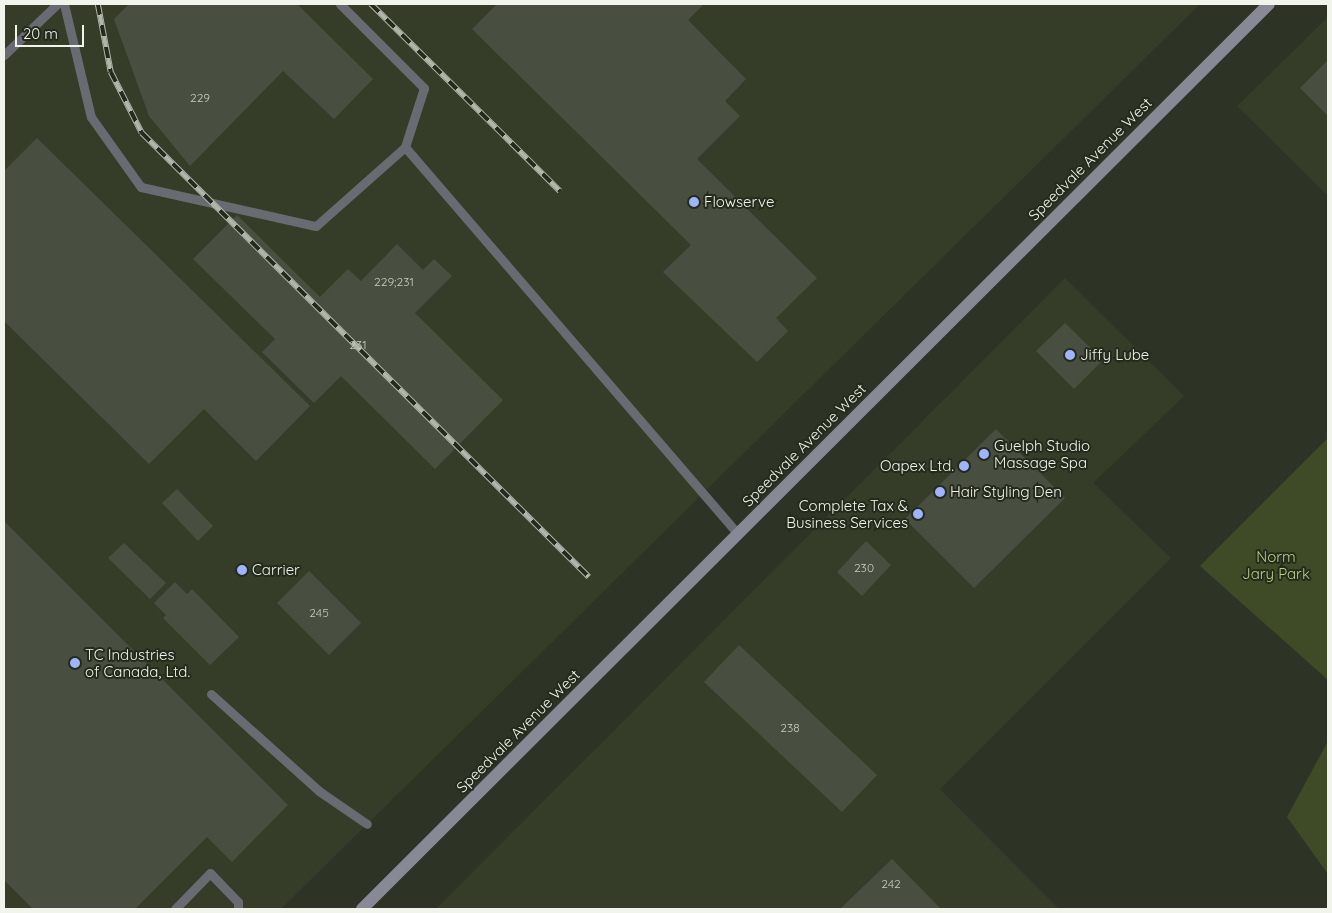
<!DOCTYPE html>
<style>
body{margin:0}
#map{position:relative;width:1332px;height:913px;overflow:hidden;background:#2e3425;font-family:Quicksand,sans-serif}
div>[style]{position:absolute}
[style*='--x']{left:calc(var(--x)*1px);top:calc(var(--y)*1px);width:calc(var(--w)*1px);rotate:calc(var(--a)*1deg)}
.built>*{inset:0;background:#353d28}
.green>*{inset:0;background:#3e4b26}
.building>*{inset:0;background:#494f40}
.lane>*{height:9px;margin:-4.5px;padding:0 4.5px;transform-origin:4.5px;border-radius:4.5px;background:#686b72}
.secondary>*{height:12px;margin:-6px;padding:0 6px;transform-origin:6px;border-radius:6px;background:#878a96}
.rail>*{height:5.5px;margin-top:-2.75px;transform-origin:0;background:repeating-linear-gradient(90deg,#242a1c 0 11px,#b1b6aa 0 22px);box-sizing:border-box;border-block:1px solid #b1b6aa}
.dots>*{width:14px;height:14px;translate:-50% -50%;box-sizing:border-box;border:2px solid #242a1c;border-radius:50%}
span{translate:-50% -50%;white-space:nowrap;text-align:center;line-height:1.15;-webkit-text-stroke:4px #242a1c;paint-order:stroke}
.number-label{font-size:12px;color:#c6cbc0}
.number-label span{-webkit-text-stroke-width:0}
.street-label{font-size:15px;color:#f0f4ea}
.poi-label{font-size:15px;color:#f0f4ea}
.left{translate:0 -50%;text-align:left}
.right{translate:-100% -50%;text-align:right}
.park-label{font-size:15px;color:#b6d283}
.frame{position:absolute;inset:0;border:5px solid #f0f4ea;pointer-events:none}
.scale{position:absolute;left:15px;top:25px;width:69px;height:22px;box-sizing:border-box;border:2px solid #f0f4ea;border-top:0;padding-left:6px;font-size:15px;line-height:18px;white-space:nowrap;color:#f0f4ea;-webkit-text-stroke:4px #242a1c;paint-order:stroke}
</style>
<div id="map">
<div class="built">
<div style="clip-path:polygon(4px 4px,1200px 4px,281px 909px,4px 909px)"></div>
<div style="clip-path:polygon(1328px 17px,1328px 196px,1237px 106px)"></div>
<div style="clip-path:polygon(1065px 278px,1184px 396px,1093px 483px,1171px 558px,940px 789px,1059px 909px,436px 909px)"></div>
</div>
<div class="green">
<div style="clip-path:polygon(1328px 438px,1328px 680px,1200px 566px)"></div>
<div style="clip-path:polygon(1328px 741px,1328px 874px,1287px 817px)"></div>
</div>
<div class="building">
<div style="clip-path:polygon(129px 4px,297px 4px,373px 79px,334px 119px,283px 71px,190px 166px,149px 116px,114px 19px)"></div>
<div style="clip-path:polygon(497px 4px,704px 4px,688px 20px,746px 79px,725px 101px,740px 116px,697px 159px,817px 278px,776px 318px,788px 331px,757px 362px,663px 272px,691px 245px,472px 29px)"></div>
<div style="clip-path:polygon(1328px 60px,1328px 116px,1300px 88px)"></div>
<div style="clip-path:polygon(37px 138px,310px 406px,256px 461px,204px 409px,149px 464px,4px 321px,4px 171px)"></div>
<div style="clip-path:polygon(237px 215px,320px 297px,348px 269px,361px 281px,397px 244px,423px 270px,434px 259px,452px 276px,415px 313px,503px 400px,435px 469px,341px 376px,314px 403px,262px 352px,275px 339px,193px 259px)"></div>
<div style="clip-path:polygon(1065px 323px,1103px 360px,1074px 389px,1036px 351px)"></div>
<div style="clip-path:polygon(996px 429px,1065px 498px,974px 588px,905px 519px)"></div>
<div style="clip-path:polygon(177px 489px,213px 526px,198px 541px,162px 503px)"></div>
<div style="clip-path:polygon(4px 521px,288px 805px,232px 862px,207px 837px,135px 909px,33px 909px,4px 880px)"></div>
<div style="clip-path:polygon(866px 541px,891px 565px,862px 596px,837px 572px)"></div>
<div style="clip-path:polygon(124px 543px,166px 583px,150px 599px,108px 558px)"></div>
<div style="clip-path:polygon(309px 571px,361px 623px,329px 655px,277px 603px)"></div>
<div style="clip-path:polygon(175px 582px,187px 594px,192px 589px,239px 637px,210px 665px,163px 618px,166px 615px,154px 603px)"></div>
<div style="clip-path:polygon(739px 645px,877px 775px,842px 812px,704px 682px)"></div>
<div style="clip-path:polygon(892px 859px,941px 909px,840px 909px)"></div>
</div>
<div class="lane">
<div style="--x:64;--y:4;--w:116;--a:76.6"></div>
<div style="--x:91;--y:117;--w:86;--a:54.5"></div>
<div style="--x:141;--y:187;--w:179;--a:12.6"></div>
<div style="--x:316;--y:226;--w:119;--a:-41.6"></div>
<div style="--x:340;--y:4;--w:119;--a:45"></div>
<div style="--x:424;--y:88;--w:62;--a:107.9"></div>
<div style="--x:405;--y:147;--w:511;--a:49.29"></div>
<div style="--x:4;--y:55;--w:74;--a:-43.9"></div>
<div style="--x:211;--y:694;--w:145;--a:41.9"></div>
<div style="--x:319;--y:791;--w:58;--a:34.5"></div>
<div style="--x:175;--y:909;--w:50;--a:-45.8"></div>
<div style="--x:210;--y:873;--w:40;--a:46"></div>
<div style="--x:238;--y:902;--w:7;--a:90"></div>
</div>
<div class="secondary">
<div style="--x:362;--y:909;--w:1281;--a:-44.94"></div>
</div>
<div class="rail">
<div style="--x:98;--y:4;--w:69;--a:79.2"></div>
<div style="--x:111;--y:72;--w:68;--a:63.1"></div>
<div style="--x:142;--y:133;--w:630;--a:44.81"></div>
<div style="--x:371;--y:4;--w:266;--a:44.7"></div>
</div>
<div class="dots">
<div style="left:694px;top:202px;background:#a0b3fd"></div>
<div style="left:1070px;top:355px;background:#a0b3fd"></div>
<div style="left:984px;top:454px;background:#a0b3fd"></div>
<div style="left:964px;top:466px;background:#a0b3fd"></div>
<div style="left:940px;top:492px;background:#a0b3fd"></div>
<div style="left:918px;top:514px;background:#a0b3fd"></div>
<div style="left:242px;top:570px;background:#a0b3fd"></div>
<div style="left:75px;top:663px;background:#a0b3fd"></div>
</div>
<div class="number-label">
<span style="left:200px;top:98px">229</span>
<span style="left:394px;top:282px">229;231</span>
<span style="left:358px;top:345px">231</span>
<span style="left:864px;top:568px">230</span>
<span style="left:319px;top:613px">245</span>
<span style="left:790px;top:728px">238</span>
<span style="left:891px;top:884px">242</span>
</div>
<div class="street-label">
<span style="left:1090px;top:159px;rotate:-45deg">Speedvale Avenue West</span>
<span style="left:804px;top:445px;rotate:-45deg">Speedvale Avenue West</span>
<span style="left:518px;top:731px;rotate:-45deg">Speedvale Avenue West</span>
</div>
<div class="poi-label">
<span class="left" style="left:704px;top:202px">Flowserve</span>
<span class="left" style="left:1080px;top:355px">Jiffy Lube</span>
<span class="left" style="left:994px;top:454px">Guelph Studio<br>Massage Spa</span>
<span class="right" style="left:954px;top:466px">Oapex Ltd.</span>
<span class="left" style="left:950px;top:492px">Hair Styling Den</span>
<span class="right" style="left:908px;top:514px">Complete Tax &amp;<br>Business Services</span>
<span class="left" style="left:252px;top:570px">Carrier</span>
<span class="left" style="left:85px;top:663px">TC Industries<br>of Canada, Ltd.</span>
</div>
<div class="park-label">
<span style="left:1276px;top:565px">Norm<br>Jary Park</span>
</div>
<div class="frame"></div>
<div class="scale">20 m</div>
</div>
